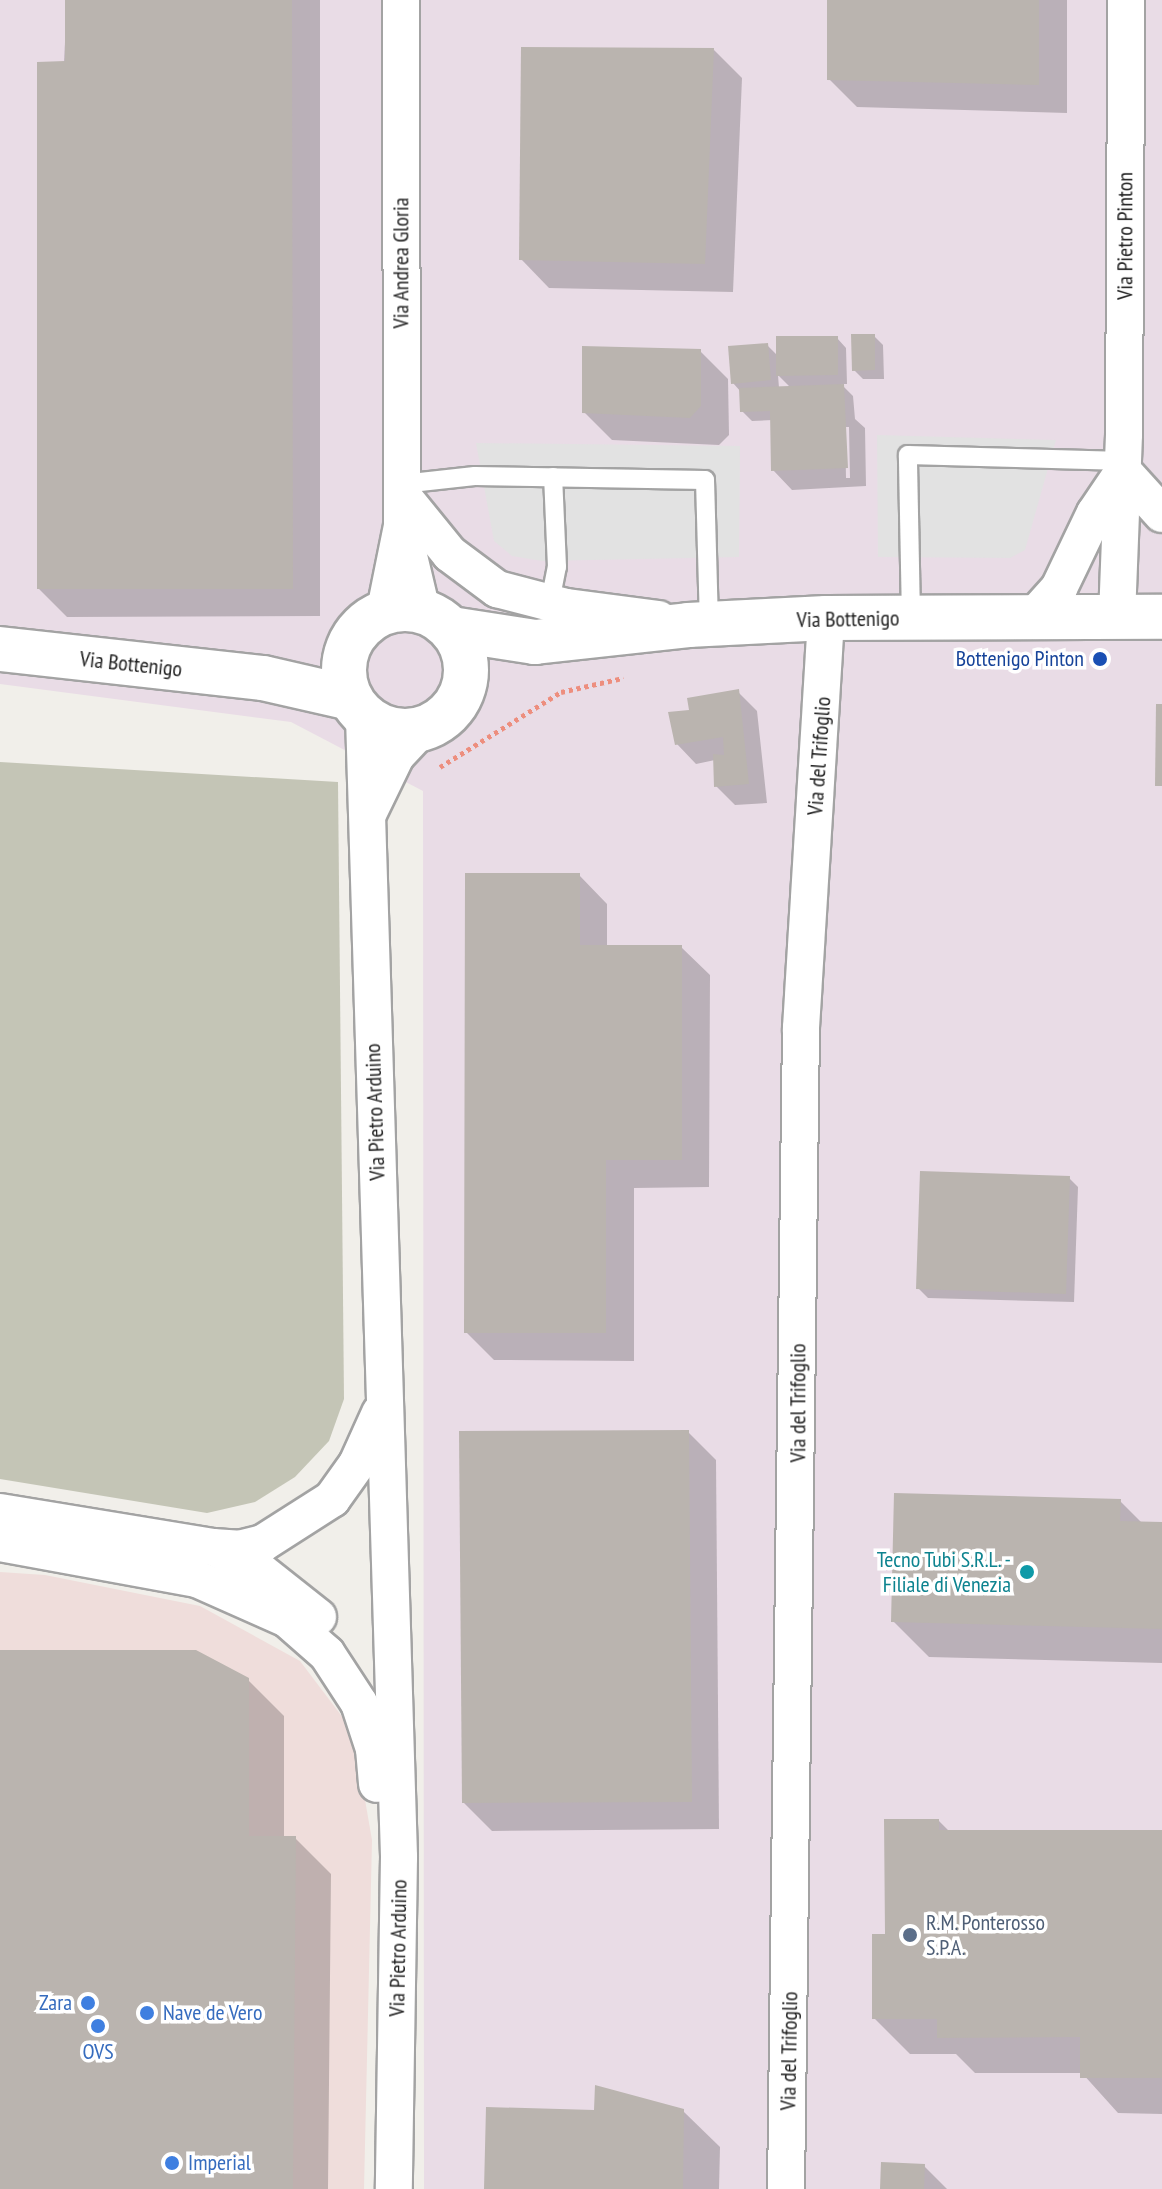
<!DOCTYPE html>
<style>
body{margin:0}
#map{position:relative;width:1162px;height:2189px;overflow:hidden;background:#f1efea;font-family:"PT Sans Narrow",sans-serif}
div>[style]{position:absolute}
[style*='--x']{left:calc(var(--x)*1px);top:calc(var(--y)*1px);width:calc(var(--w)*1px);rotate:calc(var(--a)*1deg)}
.commercial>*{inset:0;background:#efdddb}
.industrial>*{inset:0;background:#e9dce6}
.construction>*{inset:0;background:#c4c5b6}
.parking>*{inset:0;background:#e2e2e2}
.shadow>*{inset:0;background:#0003}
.building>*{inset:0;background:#bab4af}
.path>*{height:5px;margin-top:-2.5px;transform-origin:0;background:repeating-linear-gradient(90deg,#ed8e7e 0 4px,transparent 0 8px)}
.roads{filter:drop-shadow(2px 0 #a3a3a3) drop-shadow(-2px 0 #a3a3a3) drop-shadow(0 2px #a3a3a3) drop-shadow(0 -2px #a3a3a3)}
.service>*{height:18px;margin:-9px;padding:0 9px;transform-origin:9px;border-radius:9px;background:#fff}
.minor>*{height:36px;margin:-18px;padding:0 18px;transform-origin:18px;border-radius:18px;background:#fff}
.tertiary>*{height:44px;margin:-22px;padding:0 22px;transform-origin:22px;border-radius:22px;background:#fff}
.tertiary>.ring{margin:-22px;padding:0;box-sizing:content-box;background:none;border:44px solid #fff;border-radius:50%}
.dots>*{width:22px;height:22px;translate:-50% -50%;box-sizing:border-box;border:4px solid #fff;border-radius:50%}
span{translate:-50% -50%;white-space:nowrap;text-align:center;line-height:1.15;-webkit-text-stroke:7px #fff;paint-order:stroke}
.street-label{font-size:22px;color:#222}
.transit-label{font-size:22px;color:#164399}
.right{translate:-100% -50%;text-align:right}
.culture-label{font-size:22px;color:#0d838f}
.service-label{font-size:22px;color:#4e5e75}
.left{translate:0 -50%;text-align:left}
.shop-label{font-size:22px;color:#366cbe}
</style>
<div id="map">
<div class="commercial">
<div style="clip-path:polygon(0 1572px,45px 1575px,200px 1606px,300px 1661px,353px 1731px,372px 1840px,364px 2189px,0 2189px)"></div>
</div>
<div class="industrial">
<div style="clip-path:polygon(0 0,1162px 0,1162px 2189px,424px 2189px,423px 791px,291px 722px,0 684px)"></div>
</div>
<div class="construction">
<div style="clip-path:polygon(0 762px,338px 782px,344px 1399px,329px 1441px,295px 1477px,255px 1502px,207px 1513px,0 1479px)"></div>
</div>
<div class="parking">
<div style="clip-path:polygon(877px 435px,1056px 440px,1025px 550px,1010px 558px,878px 557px)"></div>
<div style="clip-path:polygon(476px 443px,740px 446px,739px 557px,542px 561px,512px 556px,494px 541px)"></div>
</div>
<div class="shadow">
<div style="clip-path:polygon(67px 0,320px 0,320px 616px,67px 617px,39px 589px)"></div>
<div style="clip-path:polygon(829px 0,1067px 0,1067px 113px,857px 107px,829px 79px)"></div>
<div style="clip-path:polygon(714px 50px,742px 78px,733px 292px,549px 288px,521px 259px)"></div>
<div style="clip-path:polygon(874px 336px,883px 345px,884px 379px,863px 379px,854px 370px)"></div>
<div style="clip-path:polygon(evenodd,837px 338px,846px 348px,847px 384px,841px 384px,853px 396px,855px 419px,865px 428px,866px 486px,792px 490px,773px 470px,773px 420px,752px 421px,742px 411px,741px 392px,733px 383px,767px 345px,778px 356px,837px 338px,778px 375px,791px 388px,779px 388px,778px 375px,837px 338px,845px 427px,849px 427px,850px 478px,846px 478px,845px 427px)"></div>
<div style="clip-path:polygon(700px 351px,728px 379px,729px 435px,719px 445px,612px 440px,584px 412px)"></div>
<div style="clip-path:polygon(738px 692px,757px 711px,767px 803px,735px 805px,716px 786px,715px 760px,696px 764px,677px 744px)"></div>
<div style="clip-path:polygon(579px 875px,607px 904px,607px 947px,681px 947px,710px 975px,709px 1187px,634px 1188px,634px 1361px,494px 1360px,466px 1332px)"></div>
<div style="clip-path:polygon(1069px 1178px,1078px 1187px,1074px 1302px,928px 1298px,918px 1288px)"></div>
<div style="clip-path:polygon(688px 1432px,716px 1460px,719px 1829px,492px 1831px,464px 1803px)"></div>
<div style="clip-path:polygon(1120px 1501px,1143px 1524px,1162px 1524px,1162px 1663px,929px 1657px,893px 1621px)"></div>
<div style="clip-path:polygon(0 1652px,248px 1680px,284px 1716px,284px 1838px,295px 1838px,331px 1874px,328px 2189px,0 2189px)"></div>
<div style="clip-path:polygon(939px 1821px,950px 1832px,1162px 1832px,1162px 2114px,1118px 2113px,1082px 2073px,975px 2073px,956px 2054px,910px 2054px,874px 2018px,887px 1936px)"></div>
<div style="clip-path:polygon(683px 2111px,720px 2147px,719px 2189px,486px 2189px,596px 2112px)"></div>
<div style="clip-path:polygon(924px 2166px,947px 2189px,882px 2189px)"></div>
</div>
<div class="building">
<div style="clip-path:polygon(65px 0,292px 0,293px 589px,37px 589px,37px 62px,65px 61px)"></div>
<div style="clip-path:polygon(827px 0,1039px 0,1039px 85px,827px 80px)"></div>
<div style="clip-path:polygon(521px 47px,714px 48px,705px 264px,519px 260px)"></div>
<div style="clip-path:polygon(851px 334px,875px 334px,875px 370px,852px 371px)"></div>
<div style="clip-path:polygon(776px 336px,838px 336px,838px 375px,776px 376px)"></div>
<div style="clip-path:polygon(768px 343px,771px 380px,731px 384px,728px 346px)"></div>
<div style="clip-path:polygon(582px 346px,701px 349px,701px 406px,690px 418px,582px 413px)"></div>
<div style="clip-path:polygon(844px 384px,848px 468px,771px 471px,770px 411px,740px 412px,739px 388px)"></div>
<div style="clip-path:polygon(739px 689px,749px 784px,714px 787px,713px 754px,724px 755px,723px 737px,675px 745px,668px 712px,689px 710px,687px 698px)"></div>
<div style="clip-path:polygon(1156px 704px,1162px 704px,1162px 786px,1155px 786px)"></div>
<div style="clip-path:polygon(465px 873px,580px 873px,580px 945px,682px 945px,682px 1160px,606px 1160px,606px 1333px,464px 1333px)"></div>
<div style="clip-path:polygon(920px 1171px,1070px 1176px,1066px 1294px,916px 1289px)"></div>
<div style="clip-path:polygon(689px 1430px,692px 1802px,462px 1803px,459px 1431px)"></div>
<div style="clip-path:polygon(894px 1493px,1121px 1499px,1120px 1521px,1162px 1522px,1162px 1629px,891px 1622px)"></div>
<div style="clip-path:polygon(0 1650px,196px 1650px,249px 1678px,249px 1836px,296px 1836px,293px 2189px,0 2189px)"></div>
<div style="clip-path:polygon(884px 1819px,939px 1819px,939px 1830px,1162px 1830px,1162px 2078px,1080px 2078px,1080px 2037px,937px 2038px,937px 2019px,872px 2019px,872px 1934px,885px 1934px)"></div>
<div style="clip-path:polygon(595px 2085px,684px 2109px,683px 2189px,484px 2189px,486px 2107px,594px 2110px)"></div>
<div style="clip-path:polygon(881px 2162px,925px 2164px,924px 2189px,880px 2189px)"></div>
</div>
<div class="path">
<div style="--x:440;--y:767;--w:142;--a:-31.8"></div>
<div style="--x:561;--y:692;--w:64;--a:-12.7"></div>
</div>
<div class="roads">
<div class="service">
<div style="--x:402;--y:484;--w:73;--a:-6.3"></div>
<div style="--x:475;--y:476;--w:230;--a:1"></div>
<div style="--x:705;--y:480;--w:144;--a:88.4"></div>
<div style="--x:550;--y:602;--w:36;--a:-79"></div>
<div style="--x:557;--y:567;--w:90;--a:-92.5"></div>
<div style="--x:911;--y:618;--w:163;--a:-91.1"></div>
<div style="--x:908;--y:455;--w:216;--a:1.6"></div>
</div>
<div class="minor">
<div style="--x:1123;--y:471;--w:58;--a:47.8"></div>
<div style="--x:402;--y:495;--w:76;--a:50.9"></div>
<div style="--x:450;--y:554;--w:59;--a:36.7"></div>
<div style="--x:497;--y:589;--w:71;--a:14.6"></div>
<div style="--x:566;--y:607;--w:93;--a:7.4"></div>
<div style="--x:404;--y:535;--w:78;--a:76.7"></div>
<div style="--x:385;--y:610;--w:86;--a:-78.6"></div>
<div style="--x:402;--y:526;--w:526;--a:-90.11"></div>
<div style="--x:1033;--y:617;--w:39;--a:-48"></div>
<div style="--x:1059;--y:588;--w:83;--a:-64.4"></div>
<div style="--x:1095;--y:513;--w:48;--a:-56"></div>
<div style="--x:1117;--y:617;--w:183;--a:-87.8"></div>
<div style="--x:1124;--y:434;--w:434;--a:-89.7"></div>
<div style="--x:364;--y:717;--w:1141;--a:88.24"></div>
<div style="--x:399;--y:1857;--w:332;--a:90.9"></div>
<div style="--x:368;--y:814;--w:64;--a:-64.2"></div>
<div style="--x:396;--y:756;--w:35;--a:-47"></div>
<div style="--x:0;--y:1512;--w:216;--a:9.3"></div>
<div style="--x:213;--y:1547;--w:26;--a:4"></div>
<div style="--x:239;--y:1549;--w:25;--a:-14"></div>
<div style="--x:263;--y:1543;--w:82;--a:-32.5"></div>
<div style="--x:332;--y:1499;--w:43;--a:-54.5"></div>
<div style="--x:357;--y:1464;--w:56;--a:-65.7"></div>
<div style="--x:0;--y:1543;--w:200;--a:10.4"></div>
<div style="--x:197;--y:1579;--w:98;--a:24"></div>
<div style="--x:287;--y:1619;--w:53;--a:41.2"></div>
<div style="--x:327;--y:1654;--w:59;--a:56.9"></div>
<div style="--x:359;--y:1703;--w:48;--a:71.9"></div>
<div style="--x:374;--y:1749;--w:35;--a:85"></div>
<div style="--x:215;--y:1548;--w:51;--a:27.1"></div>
<div style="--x:260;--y:1571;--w:74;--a:38.4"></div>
<div style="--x:786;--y:2189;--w:1161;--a:-89.26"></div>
<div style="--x:801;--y:1028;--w:411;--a:-86.5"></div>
</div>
<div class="tertiary">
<div class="ring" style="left:344px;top:609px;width:78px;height:78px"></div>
<div style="--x:451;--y:629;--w:85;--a:8.8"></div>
<div style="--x:535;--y:642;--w:154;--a:-6.3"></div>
<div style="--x:688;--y:625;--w:138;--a:-2.9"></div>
<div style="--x:826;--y:618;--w:336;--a:-0.2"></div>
<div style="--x:0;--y:649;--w:265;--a:6.3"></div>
<div style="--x:263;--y:678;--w:89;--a:12.9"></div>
</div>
</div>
<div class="dots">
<div style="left:1100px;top:659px;background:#1a4fb4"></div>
<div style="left:1027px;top:1572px;background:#0f9aa8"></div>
<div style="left:910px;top:1935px;background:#5c6f8a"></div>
<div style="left:88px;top:2003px;background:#3f7fe0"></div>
<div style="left:147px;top:2013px;background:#3f7fe0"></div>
<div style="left:98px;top:2026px;background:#3f7fe0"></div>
<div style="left:172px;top:2163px;background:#3f7fe0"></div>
</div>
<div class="street-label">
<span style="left:1125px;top:236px;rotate:-90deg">Via Pietro Pinton</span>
<span style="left:401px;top:263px;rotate:-90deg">Via Andrea Gloria</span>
<span style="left:848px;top:619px;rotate:-1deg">Via Bottenigo</span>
<span style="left:131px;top:664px;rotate:6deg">Via Bottenigo</span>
<span style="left:819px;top:756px;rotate:-86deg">Via del Trifoglio</span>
<span style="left:375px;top:1112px;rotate:-92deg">Via Pietro Arduino</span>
<span style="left:798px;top:1403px;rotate:-90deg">Via del Trifoglio</span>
<span style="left:398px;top:1948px;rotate:-89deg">Via Pietro Arduino</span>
<span style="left:789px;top:2051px;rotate:-89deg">Via del Trifoglio</span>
</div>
<div class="transit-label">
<span class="right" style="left:1084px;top:659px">Bottenigo Pinton</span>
</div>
<div class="culture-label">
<span class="right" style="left:1011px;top:1572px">Tecno Tubi S.R.L. -<br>Filiale di Venezia</span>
</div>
<div class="service-label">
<span class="left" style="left:926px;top:1935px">R.M. Ponterosso<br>S.P.A.</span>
</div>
<div class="shop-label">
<span class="right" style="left:72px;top:2003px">Zara</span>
<span class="left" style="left:163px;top:2013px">Nave de Vero</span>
<span style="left:98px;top:2052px">OVS</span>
<span class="left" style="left:188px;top:2163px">Imperial</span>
</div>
</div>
